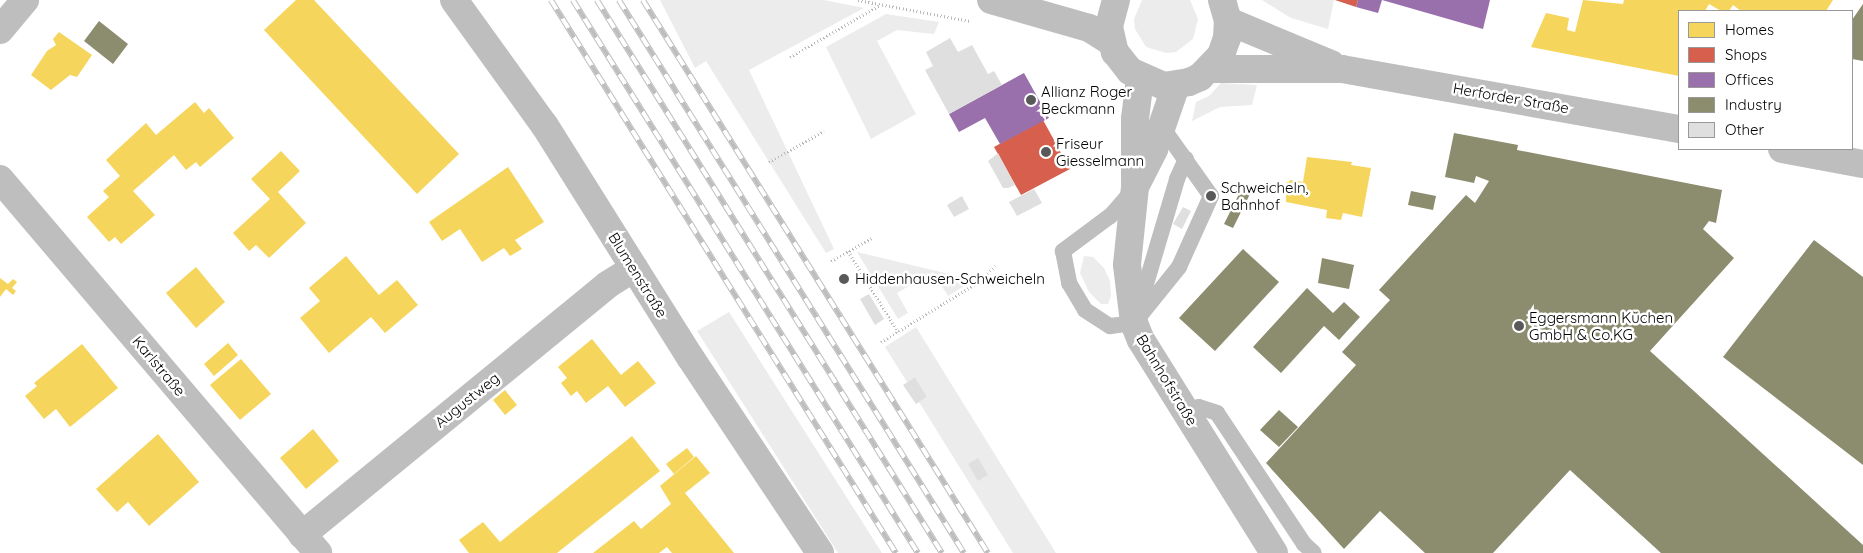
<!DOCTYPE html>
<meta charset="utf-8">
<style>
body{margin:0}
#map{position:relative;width:1863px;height:553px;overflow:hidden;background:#fff;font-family:Quicksand,sans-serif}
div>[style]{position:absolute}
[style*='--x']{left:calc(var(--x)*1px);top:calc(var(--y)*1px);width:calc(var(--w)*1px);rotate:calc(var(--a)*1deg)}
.green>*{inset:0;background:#ececec}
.homes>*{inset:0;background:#f6d55c}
.shops>*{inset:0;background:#d6604d}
.offices>*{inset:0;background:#9970ab}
.industry>*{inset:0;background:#8c8c6e}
.building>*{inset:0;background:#dfdfdf}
.path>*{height:3px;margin-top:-1.5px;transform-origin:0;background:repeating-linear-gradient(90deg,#b9b9b9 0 1px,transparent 0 3.5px)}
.lane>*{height:16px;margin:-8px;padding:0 8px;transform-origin:8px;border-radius:8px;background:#bebebe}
.street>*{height:28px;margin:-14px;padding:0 14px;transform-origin:14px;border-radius:14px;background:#bebebe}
.primary>*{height:28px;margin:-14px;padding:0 14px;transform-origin:14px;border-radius:14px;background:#bebebe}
.rail>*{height:5.5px;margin-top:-2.75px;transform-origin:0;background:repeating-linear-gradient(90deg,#fff 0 11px,#bebebe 0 22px);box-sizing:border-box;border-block:1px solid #bebebe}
.dots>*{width:14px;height:14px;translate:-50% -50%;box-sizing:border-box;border:2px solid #fff;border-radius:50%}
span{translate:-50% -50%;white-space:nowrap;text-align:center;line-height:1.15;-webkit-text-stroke:5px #fff;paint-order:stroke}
.poi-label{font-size:15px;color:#000}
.left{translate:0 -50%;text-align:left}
.street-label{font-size:15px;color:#000}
.legend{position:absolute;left:1678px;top:10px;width:175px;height:140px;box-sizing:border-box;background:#fff;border:1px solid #999;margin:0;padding:6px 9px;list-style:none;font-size:15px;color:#000}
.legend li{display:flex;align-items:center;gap:10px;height:25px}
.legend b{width:25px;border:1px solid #999}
</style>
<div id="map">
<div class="green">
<div style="clip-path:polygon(660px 0,824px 0,864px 8px,749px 70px,834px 249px,826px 253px,706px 61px,695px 68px)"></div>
<div style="clip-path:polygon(1142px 0,1190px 0,1198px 19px,1193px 39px,1176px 52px,1166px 53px,1146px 47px,1135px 29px,1134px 19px)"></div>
<div style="clip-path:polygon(1262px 0,1334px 0,1328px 29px,1291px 18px)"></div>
<div style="clip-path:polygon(886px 14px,939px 22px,934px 34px,897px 30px,877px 41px,916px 114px,871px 139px,826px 47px)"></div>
<div style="clip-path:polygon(1221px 83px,1257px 85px,1252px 105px,1220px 107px,1192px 121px,1196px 102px,1209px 96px)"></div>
<div style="clip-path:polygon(857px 252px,974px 280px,948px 296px,933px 272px,897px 293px,908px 313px,898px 319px)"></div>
<div style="clip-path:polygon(1084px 256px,1093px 257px,1104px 268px,1110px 281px,1111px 296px,1108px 304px,1101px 304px,1089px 292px,1080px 273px)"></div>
<div style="clip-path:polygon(729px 312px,882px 553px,838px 553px,697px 331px)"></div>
<div style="clip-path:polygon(916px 327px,1056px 553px,1013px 553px,919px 402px,927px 397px,915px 377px,907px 382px,885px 347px)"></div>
</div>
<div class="homes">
<div style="clip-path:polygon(296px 0,314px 0,459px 154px,417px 194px,264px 30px)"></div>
<div style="clip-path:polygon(1583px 0,1623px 4px,1624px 0,1833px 0,1826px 11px,1741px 11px,1733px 5px,1729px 11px,1721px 11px,1709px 4px,1705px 11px,1679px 11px,1679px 76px,1531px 47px,1546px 13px,1569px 18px,1567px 30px,1575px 32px)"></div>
<div style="clip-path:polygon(59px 32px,92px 55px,77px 77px,70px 75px,51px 90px,31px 75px,47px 51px,56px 45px,53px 39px)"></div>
<div style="clip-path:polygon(195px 102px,204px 113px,209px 108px,234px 138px,200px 167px,196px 162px,186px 170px,174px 155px,133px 191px,155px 215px,121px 244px,115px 237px,109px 242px,87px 217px,109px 197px,103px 191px,120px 176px,106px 160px,146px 123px,156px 135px)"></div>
<div style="clip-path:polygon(281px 151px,300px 171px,278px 192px,306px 223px,269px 258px,256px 245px,249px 251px,233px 233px,270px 199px,251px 179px)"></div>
<div style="clip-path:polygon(1307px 157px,1352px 162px,1351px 165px,1371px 168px,1362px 217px,1343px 213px,1341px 220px,1326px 218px,1327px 210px,1286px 202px,1286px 183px,1291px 180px,1303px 182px)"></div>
<div style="clip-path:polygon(508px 167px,544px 222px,515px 240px,522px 249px,510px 256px,504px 248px,482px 262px,460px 229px,442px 241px,429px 222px)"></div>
<div style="clip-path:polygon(346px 256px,379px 295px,397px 280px,418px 305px,385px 333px,371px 317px,329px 353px,300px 318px,320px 301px,309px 288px)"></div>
<div style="clip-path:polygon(196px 267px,225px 302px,196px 328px,166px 293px)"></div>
<div style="clip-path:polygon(0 278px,8px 284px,13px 279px,17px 282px,12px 288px,16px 291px,13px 295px,6px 289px,0 297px)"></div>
<div style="clip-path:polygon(592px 339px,621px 375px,638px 361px,656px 383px,625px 407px,608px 386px,586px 403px,577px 391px,571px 396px,561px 383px,567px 378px,558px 367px)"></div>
<div style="clip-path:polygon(228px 343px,238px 355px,214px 376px,204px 364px)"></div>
<div style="clip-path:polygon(82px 344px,118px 388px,70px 427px,56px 409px,44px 419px,25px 396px,37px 386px,34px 383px)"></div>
<div style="clip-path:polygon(241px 359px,271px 394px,240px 420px,210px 385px)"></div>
<div style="clip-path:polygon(505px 390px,517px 405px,505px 415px,493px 400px)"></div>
<div style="clip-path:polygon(313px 429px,339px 461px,306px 489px,280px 458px)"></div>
<div style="clip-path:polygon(158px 434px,199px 482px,149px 526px,128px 502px,117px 512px,96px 489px)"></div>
<div style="clip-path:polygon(632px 436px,660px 471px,557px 553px,469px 553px,459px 540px,483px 522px,500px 542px)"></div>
<div style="clip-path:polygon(687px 448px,694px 457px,674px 474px,666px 464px)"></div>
<div style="clip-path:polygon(696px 456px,710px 473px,685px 493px,734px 553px,672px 553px,667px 547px,659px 553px,593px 553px,634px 521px,641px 529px,671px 504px,660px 486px)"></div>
</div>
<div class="shops">
<div style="clip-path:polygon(1335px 0,1358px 0,1356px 7px)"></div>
<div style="clip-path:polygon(1043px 120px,1070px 169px,1021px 195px,994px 147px)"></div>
</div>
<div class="offices">
<div style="clip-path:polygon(1358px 0,1382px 0,1378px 13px,1356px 7px)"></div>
<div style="clip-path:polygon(1382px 0,1490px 0,1483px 29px)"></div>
<div style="clip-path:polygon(1024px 73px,1049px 118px,1000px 144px,985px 118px,959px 132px,949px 114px)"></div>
</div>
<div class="industry">
<div style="clip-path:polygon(1863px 4px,1863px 61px,1852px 59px,1852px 20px)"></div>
<div style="clip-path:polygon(99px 21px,128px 44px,113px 64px,84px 41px)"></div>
<div style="clip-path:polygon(1454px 133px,1518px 145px,1517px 150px,1722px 190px,1716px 223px,1709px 221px,1703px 229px,1734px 258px,1650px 351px,1863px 545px,1863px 553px,1661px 553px,1570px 470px,1493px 553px,1425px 553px,1380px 511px,1344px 549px,1266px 463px,1356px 365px,1342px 352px,1390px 300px,1379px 290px,1466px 195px,1475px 203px,1489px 181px,1476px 176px,1474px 183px,1445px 177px)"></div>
<div style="clip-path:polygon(1242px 188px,1251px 192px,1233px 228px,1224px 224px)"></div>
<div style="clip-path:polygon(1411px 191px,1436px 196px,1433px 210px,1408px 205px)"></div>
<div style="clip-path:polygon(1814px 240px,1863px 277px,1863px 465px,1723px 357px)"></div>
<div style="clip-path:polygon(1243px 249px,1279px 282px,1215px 351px,1179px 318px)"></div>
<div style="clip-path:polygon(1322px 258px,1354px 265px,1349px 289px,1318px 283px)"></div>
<div style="clip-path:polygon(1307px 288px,1333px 313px,1344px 302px,1360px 317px,1339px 340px,1324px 326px,1281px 373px,1253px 347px)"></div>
<div style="clip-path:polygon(1279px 410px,1298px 427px,1279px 447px,1260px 430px)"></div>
</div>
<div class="building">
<div style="clip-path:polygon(950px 38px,958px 52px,972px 45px,988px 74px,994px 71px,1002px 85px,949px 114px,925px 70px,933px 66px,926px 52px)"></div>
<div style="clip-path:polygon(998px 153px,1015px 185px,1008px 188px,1003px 188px,988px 161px)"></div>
<div style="clip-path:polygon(1034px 189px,1042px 203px,1017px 216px,1009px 202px)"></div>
<div style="clip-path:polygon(962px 196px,969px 209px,954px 217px,947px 205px)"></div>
<div style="clip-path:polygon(1183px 207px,1191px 211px,1182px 229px,1173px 224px)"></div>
<div style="clip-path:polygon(869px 294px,884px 319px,875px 325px,860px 299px)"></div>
<div style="clip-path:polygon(915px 377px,927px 397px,916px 404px,903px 385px)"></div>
<div style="clip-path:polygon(978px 458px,988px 475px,978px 481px,968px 464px)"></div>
</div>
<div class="path">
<div style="--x:858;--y:0;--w:114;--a:10.6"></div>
<div style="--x:790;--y:57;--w:104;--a:-30"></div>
<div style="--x:769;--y:162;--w:63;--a:-29.4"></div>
<div style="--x:848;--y:251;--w:95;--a:58.3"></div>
<div style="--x:831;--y:261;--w:47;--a:-29.3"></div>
<div style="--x:881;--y:342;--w:113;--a:-31.6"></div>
<div style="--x:977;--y:283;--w:25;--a:-43"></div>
</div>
<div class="lane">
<div style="--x:1133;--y:190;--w:35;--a:131"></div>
<div style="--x:1110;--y:216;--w:59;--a:143.3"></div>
<div style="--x:1063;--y:251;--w:33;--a:79"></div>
<div style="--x:1069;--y:283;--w:31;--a:59"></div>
<div style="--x:1085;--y:310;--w:30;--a:33"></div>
<div style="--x:1110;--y:326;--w:24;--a:-7"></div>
<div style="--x:1134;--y:323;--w:72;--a:-51.2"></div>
<div style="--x:1179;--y:267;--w:78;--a:-65.7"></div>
<div style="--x:1211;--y:196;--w:85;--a:-125.4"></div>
<div style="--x:1138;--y:311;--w:138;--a:-73.5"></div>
<div style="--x:1177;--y:179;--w:22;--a:-66"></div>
<div style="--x:1186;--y:412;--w:14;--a:-21"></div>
<div style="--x:1199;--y:407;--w:19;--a:18"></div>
<div style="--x:1217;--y:413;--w:157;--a:56.4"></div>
<div style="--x:1304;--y:544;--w:13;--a:42"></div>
</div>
<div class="street">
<div style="--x:454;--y:0;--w:155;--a:54.2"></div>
<div style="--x:545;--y:126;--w:273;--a:57.9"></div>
<div style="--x:690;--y:357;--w:235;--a:56.4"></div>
<div style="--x:0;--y:30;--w:39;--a:-50"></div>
<div style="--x:1140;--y:78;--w:41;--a:97"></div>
<div style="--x:1135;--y:119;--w:68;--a:90"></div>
<div style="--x:1135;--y:187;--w:78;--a:95.9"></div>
<div style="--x:1127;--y:265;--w:58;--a:83.1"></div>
<div style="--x:1134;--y:323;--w:18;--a:68"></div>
<div style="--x:1141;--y:340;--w:251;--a:58"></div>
<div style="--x:0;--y:179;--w:491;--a:49.6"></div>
<div style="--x:1137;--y:183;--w:38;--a:-63"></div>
<div style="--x:1154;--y:149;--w:68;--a:-71"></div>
<div style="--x:302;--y:535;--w:394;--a:-39.3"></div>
<div style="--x:607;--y:285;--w:32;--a:-32"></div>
</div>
<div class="primary">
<div style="--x:991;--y:0;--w:102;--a:15.9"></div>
<div style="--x:1089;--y:28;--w:26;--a:32"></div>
<div style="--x:1116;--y:0;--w:28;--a:105"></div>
<div style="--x:1109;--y:27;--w:26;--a:77"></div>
<div style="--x:1115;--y:52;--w:24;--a:52"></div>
<div style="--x:1130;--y:71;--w:37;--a:24"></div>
<div style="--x:1164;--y:86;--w:25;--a:-9"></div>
<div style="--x:1189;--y:82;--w:12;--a:-24"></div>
<div style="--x:1200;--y:77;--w:30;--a:-46"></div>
<div style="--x:1221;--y:55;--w:18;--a:-71"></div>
<div style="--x:1227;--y:38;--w:17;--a:-87"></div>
<div style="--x:1228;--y:21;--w:22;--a:-106"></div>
<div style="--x:1228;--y:21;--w:112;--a:22.7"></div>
<div style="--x:1210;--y:69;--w:132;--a:0"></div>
<div style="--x:1342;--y:69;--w:342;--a:10.1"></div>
<div style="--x:1782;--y:149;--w:82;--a:10.5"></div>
</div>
<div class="rail">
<div style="--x:551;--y:0;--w:652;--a:58.04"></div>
<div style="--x:573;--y:0;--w:652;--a:58.04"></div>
<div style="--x:597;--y:0;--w:652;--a:58.04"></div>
<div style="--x:619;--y:0;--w:652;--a:58.04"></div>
<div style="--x:643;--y:0;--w:652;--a:58.04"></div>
</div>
<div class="dots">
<div style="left:1031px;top:100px;background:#595959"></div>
<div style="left:1046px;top:152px;background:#595959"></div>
<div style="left:1211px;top:196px;background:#595959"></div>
<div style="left:844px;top:279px;background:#595959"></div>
<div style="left:1519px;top:326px;background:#595959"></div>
</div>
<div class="poi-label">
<span class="left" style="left:1041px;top:100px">Allianz Roger<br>Beckmann</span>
<span class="left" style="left:1056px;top:152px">Friseur<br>Giesselmann</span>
<span class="left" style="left:1221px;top:196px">Schweicheln,<br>Bahnhof</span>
<span class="left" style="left:855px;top:279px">Hiddenhausen-Schweicheln</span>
<span class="left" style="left:1529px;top:326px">Eggersmann Küchen<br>GmbH &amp; Co.KG</span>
</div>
<div class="street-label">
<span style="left:1511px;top:98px;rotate:10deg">Herforder Straße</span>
<span style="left:638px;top:275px;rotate:58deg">Blumenstraße</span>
<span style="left:159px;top:366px;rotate:50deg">Karlstraße</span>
<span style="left:1167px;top:380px;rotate:59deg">Bahnhofstraße</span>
<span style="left:467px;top:400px;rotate:-39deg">Augustweg</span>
</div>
<ul class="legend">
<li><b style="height:14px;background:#f6d55c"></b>Homes</li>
<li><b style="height:14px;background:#d6604d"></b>Shops</li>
<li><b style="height:14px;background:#9970ab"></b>Offices</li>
<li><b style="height:14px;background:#8c8c6e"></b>Industry</li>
<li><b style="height:14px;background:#dfdfdf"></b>Other</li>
</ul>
</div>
